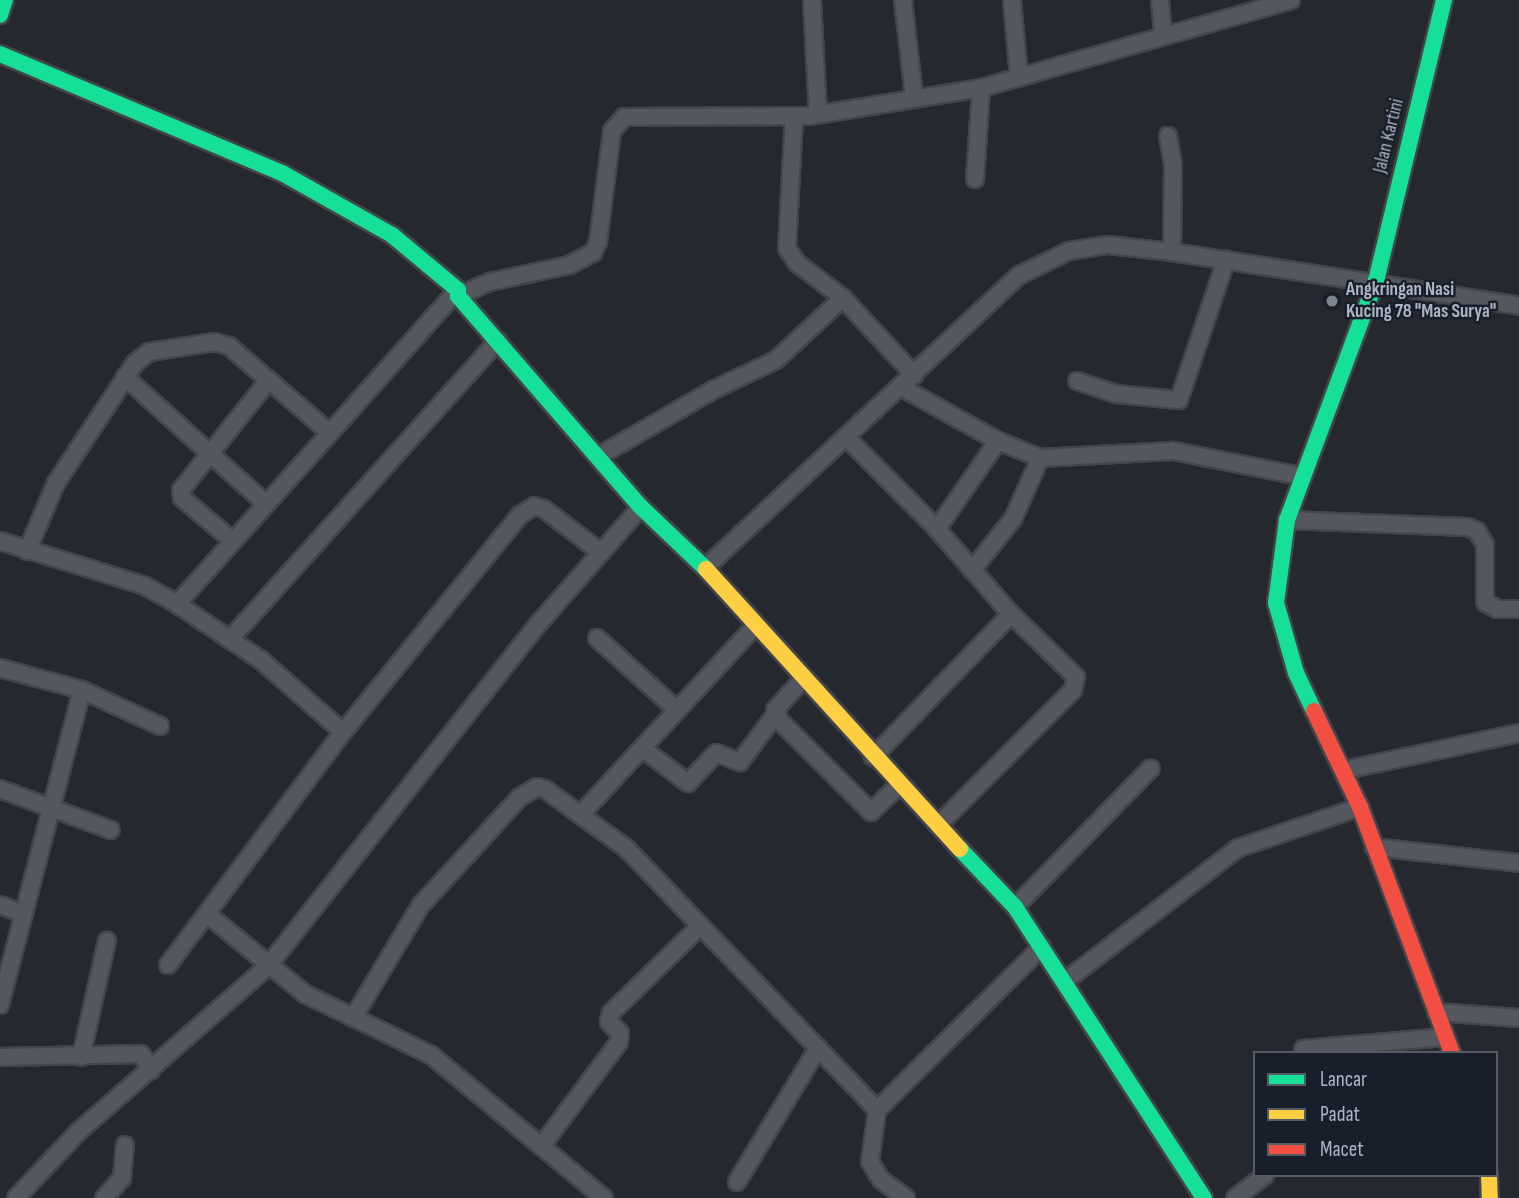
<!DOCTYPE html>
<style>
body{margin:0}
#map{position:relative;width:1519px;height:1198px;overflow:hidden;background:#25292f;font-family:"Sofia Sans Condensed",sans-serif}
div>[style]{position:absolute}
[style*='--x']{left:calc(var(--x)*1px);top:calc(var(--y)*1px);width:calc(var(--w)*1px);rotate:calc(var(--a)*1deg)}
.roads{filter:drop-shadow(2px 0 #42454a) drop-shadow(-2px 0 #42454a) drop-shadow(0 2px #42454a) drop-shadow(0 -2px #42454a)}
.street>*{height:16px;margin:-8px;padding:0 8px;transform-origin:8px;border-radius:8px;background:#54575e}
.fast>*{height:16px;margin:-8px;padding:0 8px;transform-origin:8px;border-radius:8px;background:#16e098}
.slow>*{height:16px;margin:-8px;padding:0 8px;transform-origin:8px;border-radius:8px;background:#ffcf43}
.jam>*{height:16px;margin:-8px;padding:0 8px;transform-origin:8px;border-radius:8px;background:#f24e42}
.dots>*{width:19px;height:19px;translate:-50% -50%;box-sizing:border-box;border:4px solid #191f2a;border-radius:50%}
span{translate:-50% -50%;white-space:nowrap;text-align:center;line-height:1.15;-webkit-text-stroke:5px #191f2a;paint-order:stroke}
.street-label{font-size:19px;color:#adb4c2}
.poi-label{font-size:19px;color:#adb4c2;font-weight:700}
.left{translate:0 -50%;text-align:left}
.legend{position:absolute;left:1253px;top:1051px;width:245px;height:126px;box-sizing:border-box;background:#191f2a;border:2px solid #545b67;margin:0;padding:9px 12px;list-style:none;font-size:21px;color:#adb4c2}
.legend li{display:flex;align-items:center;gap:14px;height:35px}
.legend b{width:35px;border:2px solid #545b67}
</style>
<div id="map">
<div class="roads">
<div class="street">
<div style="--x:812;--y:0;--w:114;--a:87"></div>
<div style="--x:903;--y:0;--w:98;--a:83.5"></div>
<div style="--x:1012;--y:0;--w:77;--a:84.8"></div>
<div style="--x:1160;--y:0;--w:35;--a:85"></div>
<div style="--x:794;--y:116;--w:132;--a:93"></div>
<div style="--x:787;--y:248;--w:18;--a:56"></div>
<div style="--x:797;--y:263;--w:58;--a:37.3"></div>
<div style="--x:843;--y:298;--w:105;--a:47.3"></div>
<div style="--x:1168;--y:136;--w:27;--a:80"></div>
<div style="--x:1173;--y:163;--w:89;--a:90.6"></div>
<div style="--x:975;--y:179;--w:91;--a:-86.2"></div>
<div style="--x:458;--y:296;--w:35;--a:-24"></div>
<div style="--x:490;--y:282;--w:81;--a:-12.1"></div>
<div style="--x:569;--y:265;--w:27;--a:-27"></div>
<div style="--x:593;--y:253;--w:12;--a:-66"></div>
<div style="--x:598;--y:242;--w:112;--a:-82.8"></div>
<div style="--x:612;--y:131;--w:18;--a:-49"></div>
<div style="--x:624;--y:117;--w:185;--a:-0.3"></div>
<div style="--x:809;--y:116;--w:174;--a:-9.2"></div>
<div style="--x:981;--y:88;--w:322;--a:-15.8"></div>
<div style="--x:125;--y:377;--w:190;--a:42"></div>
<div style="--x:1077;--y:381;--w:41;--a:18.4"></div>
<div style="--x:1116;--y:394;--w:63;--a:5.4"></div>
<div style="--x:1179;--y:400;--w:148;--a:-71.4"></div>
<div style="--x:901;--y:387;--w:111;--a:29.1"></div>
<div style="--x:998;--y:441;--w:45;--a:22"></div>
<div style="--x:1040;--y:458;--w:133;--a:-3"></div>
<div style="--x:1173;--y:451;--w:129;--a:11.1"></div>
<div style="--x:847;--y:438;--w:128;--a:45.3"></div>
<div style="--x:937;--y:529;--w:113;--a:49"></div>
<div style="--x:1011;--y:614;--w:91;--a:44.1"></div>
<div style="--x:1076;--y:677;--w:13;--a:103"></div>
<div style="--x:1073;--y:690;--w:191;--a:135"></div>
<div style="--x:599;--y:456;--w:132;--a:-30.1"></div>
<div style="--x:713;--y:390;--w:70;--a:-25.5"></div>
<div style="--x:776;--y:360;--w:91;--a:-42.8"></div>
<div style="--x:1287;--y:520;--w:180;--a:2.2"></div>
<div style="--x:1467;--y:527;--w:11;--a:22"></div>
<div style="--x:1477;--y:531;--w:16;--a:60"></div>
<div style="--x:1485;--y:545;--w:57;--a:90"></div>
<div style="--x:1485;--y:602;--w:14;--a:30"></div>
<div style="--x:1497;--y:609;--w:22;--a:0"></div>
<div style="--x:937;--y:529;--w:107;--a:-55.3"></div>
<div style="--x:0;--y:541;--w:152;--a:17.2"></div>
<div style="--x:145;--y:586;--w:37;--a:29"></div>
<div style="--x:177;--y:604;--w:101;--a:33.7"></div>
<div style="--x:261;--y:660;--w:109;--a:41.3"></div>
<div style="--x:233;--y:541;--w:67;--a:-139.9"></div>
<div style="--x:182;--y:498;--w:8;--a:-97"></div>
<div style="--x:181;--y:490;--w:139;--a:-51.4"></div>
<div style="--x:27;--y:551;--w:74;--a:-66.9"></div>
<div style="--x:56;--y:483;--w:144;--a:-56.6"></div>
<div style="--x:135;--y:363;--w:18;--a:-38"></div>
<div style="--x:149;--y:352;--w:66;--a:-8.7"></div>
<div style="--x:214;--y:342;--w:16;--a:15"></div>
<div style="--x:229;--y:346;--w:133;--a:40.7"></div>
<div style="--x:705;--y:568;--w:428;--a:-43"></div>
<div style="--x:1018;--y:276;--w:57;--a:-26.1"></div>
<div style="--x:1069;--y:251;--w:39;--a:-9"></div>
<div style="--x:1108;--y:245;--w:64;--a:6.2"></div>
<div style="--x:1172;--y:252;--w:351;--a:8.8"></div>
<div style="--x:972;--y:570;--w:65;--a:-51.2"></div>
<div style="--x:1013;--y:519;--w:67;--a:-66.1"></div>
<div style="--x:177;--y:604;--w:421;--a:-48.2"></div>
<div style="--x:232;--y:637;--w:398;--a:-48.1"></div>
<div style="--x:597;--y:638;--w:108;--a:42"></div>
<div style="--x:0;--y:668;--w:85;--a:15"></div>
<div style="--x:82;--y:690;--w:86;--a:24.8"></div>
<div style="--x:803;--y:679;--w:42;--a:132.1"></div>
<div style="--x:775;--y:710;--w:12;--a:66"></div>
<div style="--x:780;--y:721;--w:129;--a:45"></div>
<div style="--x:871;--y:812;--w:39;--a:-44"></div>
<div style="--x:642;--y:748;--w:58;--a:37.3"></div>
<div style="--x:688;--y:783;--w:41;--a:-47"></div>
<div style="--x:716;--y:753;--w:26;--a:21"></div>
<div style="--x:740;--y:762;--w:59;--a:-53.3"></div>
<div style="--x:873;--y:757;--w:199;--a:-46"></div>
<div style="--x:1345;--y:770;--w:178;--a:-12"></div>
<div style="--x:0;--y:789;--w:118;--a:20.3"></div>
<div style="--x:581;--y:814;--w:256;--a:-47.2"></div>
<div style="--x:1374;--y:847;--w:146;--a:6.3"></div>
<div style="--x:0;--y:905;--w:22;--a:21"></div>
<div style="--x:1015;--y:907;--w:194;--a:-45.6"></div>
<div style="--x:207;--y:914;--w:127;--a:39.2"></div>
<div style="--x:305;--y:994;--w:140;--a:25.8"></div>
<div style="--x:431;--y:1055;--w:224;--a:39.6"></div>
<div style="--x:168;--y:965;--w:291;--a:-53.1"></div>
<div style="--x:343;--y:732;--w:280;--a:-50.8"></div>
<div style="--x:520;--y:515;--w:17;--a:-31"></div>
<div style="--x:535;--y:506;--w:9;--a:18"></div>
<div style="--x:544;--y:509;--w:69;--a:37.4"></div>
<div style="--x:1064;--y:982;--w:220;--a:-37.6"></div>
<div style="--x:1238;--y:848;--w:129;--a:-18.6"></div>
<div style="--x:0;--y:1005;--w:325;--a:-75.4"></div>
<div style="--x:1436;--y:1012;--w:83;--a:4.1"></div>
<div style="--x:353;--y:1018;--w:132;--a:-59"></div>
<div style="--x:421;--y:905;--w:147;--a:-47.5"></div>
<div style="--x:520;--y:797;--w:20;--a:-30"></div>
<div style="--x:537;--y:787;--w:8;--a:14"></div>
<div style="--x:545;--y:789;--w:100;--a:36.1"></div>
<div style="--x:626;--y:848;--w:363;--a:46.2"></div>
<div style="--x:1303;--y:1049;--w:143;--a:-4.8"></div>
<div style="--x:0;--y:1057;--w:141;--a:-1.2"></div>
<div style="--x:141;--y:1054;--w:19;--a:58"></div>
<div style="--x:81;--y:1057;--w:119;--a:-77.4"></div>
<div style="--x:543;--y:1144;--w:127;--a:-53.3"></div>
<div style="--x:619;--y:1042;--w:9;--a:-84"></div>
<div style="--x:620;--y:1033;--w:16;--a:-135"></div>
<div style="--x:609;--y:1022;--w:9;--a:-77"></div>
<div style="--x:611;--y:1013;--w:124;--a:-44.3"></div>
<div style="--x:737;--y:1182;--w:157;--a:-58.8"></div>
<div style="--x:16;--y:1198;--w:91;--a:-46.8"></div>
<div style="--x:78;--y:1132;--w:252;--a:-41.1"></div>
<div style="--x:268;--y:966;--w:439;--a:-51.7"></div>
<div style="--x:540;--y:622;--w:153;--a:-48.7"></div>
<div style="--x:104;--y:1198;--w:27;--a:-48"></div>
<div style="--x:122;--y:1178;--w:33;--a:-85"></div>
<div style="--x:906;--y:1198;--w:31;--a:-144"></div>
<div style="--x:881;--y:1180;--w:21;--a:-121"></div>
<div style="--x:870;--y:1162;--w:52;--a:-82.3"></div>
<div style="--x:877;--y:1110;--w:232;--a:-44.7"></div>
<div style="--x:1235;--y:1198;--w:38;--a:-37"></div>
</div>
<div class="fast">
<div style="--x:0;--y:15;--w:16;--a:-72"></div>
<div style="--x:0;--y:54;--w:306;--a:22.9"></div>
<div style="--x:282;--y:173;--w:126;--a:29.4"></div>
<div style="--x:392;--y:235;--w:86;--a:39.8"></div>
<div style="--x:458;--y:290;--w:6;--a:90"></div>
<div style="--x:458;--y:296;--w:279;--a:49.1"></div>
<div style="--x:641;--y:507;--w:90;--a:43.6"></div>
<div style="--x:1314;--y:711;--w:42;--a:-115.3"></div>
<div style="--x:1296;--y:673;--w:73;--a:-105.9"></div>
<div style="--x:1276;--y:603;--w:84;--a:-82.5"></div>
<div style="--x:1287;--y:520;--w:255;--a:-69.6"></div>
<div style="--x:1376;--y:281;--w:289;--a:-76.4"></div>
<div style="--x:960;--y:849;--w:80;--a:46.5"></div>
<div style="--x:1015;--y:907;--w:347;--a:57"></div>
</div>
<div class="slow">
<div style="--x:706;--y:569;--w:378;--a:47.8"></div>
<div style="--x:1489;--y:1175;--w:23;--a:88"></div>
</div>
<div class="jam">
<div style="--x:1314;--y:711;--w:106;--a:64.4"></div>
<div style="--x:1360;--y:807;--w:263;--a:69.5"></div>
</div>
</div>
<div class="dots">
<div style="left:1332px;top:301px;background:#7d838f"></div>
</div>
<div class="street-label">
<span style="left:1389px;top:136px;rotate:-76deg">Jalan Kartini</span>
</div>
<div class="poi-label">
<span class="left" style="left:1346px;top:301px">Angkringan Nasi<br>Kucing 78 "Mas Surya"</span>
</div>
<ul class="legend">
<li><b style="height:9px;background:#16e098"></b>Lancar</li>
<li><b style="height:9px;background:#ffcf43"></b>Padat</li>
<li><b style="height:9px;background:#f24e42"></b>Macet</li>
</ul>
</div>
